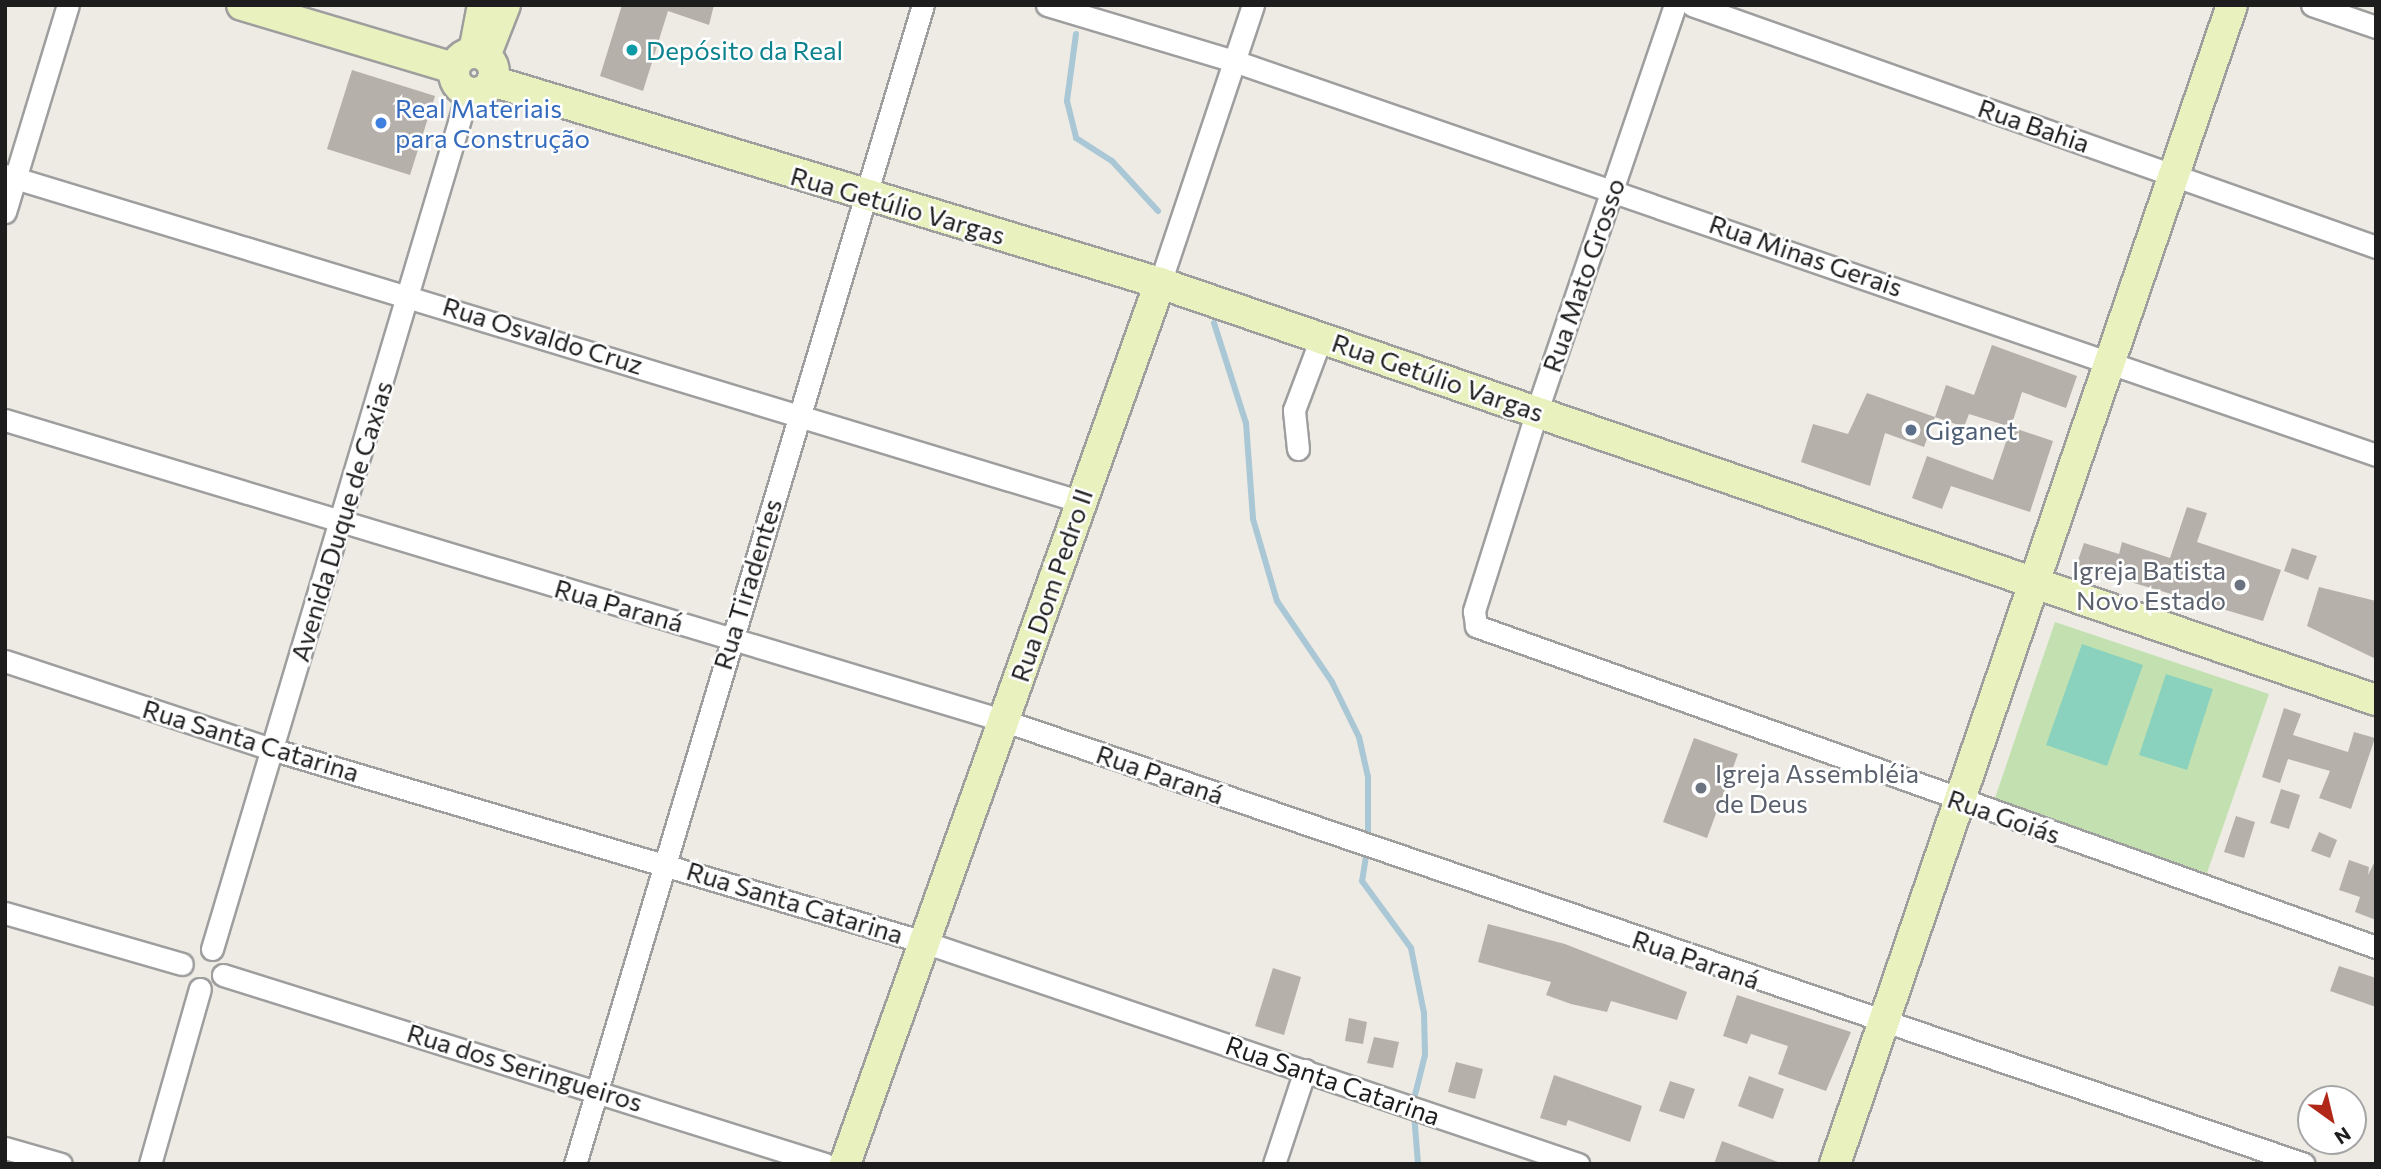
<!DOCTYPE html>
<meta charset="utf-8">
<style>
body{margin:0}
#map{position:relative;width:2381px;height:1169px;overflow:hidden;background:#edebe4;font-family:Commissioner,sans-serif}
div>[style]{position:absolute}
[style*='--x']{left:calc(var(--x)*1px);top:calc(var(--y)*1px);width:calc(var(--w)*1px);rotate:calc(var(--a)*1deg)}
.grass>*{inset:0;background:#c3e1b0}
.pitch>*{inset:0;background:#8bd2be}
.stream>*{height:6px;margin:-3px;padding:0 3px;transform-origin:3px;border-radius:3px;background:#aac7d5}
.building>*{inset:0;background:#b6b0aa}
.roads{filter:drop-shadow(2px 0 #9e9e9e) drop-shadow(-2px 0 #9e9e9e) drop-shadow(0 2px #9e9e9e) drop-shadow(0 -2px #9e9e9e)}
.street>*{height:21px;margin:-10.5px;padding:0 10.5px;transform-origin:10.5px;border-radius:10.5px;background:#fff}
.secondary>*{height:30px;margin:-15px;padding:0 15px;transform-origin:15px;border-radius:15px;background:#e9f1be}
.secondary>.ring{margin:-15px;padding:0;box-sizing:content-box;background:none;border:30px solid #e9f1be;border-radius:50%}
.dots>*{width:19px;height:19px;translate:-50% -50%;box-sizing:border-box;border:4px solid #fff;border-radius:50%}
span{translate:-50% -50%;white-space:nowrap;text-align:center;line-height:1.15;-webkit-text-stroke:5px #fff;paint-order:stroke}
.culture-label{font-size:26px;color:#0d838f}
.left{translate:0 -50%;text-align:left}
.shop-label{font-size:26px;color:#366cbe}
.street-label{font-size:26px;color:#1d1d1d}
.service-label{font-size:26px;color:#4e5e75}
.worship-label{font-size:26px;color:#5b616d}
.right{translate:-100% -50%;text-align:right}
.frame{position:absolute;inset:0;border:7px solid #1d1d1d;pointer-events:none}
.north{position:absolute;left:2297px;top:1085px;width:70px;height:70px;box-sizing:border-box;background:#fff;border:2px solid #a5a5a5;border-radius:50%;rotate:146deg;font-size:19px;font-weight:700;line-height:28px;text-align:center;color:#1d1d1d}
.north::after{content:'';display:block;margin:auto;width:24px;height:32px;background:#b12819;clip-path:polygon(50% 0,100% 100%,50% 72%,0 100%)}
</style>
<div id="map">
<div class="grass">
<div style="clip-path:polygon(2055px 622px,2269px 694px,2207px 873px,1994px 801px)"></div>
</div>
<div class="pitch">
<div style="clip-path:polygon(2082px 644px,2143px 665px,2107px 766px,2046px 745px)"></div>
<div style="clip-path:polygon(2166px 674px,2213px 689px,2187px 770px,2139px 755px)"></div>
</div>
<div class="stream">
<div style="--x:1076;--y:34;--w:68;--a:97.7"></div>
<div style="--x:1067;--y:101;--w:38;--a:76"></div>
<div style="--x:1076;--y:138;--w:43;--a:32.6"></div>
<div style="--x:1112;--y:161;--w:68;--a:47.4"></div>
<div style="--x:1214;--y:323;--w:105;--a:72.3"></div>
<div style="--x:1246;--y:423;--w:96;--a:85.8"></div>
<div style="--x:1253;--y:519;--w:85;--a:73.7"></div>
<div style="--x:1277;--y:601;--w:98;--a:55.8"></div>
<div style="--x:1332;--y:682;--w:61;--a:63.9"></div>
<div style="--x:1359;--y:737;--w:41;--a:77.3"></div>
<div style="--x:1368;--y:777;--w:62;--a:90"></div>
<div style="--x:1367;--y:850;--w:31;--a:99"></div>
<div style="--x:1362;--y:881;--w:83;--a:53.8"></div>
<div style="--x:1411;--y:948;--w:66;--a:78.7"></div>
<div style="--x:1424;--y:1013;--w:42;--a:88.6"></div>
<div style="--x:1425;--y:1055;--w:49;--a:104"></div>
<div style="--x:1414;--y:1114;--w:50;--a:85.4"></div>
</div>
<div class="building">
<div style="clip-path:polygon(622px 5px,714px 5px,709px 25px,668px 11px,643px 91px,600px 76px)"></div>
<div style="clip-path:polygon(352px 70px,435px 96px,410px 175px,327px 149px)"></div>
<div style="clip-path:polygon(1992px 345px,2077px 376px,2066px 408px,2022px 392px,2011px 427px,1969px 414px,1964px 427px,1935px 417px,1946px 385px,1974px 395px)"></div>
<div style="clip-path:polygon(1867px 393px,1935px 417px,1924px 447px,1885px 433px,1870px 486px,1801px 462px,1813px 424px,1848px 434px)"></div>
<div style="clip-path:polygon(2011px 427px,2053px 441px,2030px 512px,1951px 486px,1942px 509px,1912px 498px,1927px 456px,1993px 480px)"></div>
<div style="clip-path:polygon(2187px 507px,2207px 513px,2197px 542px,2281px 570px,2263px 621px,2076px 566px,2084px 543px,2119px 554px,2122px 542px,2170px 558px)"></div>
<div style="clip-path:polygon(2292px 548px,2317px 556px,2308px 580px,2284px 571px)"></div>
<div style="clip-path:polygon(2319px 587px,2376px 601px,2376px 659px,2307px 626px)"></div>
<div style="clip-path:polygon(2284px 708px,2301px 714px,2293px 735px,2348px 752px,2354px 732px,2375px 738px,2351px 809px,2319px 798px,2330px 771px,2288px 759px,2280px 783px,2262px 777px)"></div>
<div style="clip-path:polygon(1694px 738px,1738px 754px,1707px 838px,1663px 822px)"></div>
<div style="clip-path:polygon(2281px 789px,2300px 795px,2289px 829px,2270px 823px)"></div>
<div style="clip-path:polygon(2236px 816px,2255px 822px,2244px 858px,2224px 852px)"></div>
<div style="clip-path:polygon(2319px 832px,2337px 840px,2330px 858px,2311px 851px)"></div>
<div style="clip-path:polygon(2376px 859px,2376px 920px,2355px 912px,2360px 897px,2339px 890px,2349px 860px,2369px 867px,2368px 875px)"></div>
<div style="clip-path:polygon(1488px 924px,1565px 944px,1687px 992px,1677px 1020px,1611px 1001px,1607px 1012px,1571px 1004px,1546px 995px,1551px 982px,1478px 962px)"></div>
<div style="clip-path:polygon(2339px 966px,2376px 978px,2376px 1007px,2330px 991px)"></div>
<div style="clip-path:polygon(1273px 968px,1301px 977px,1284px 1035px,1255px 1026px)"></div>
<div style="clip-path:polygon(1737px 995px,1851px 1032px,1826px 1091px,1778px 1074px,1788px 1046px,1751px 1034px,1747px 1044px,1723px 1036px)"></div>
<div style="clip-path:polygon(1349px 1018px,1367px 1022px,1363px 1044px,1345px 1041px)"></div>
<div style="clip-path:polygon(1374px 1037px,1399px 1042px,1393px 1068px,1367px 1063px)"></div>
<div style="clip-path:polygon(1456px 1062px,1483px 1069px,1475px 1099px,1448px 1092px)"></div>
<div style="clip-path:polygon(1554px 1075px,1642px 1106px,1630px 1142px,1568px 1120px,1566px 1126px,1540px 1118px)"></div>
<div style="clip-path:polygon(1749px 1076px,1784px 1089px,1773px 1119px,1738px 1106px)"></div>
<div style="clip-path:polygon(1670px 1081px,1695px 1089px,1684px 1119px,1659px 1111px)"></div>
<div style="clip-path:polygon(1722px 1141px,1778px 1162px,1778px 1164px,1714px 1164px)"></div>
</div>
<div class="roads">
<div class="street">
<div style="--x:1047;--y:5;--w:195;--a:16.7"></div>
<div style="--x:1234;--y:61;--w:1208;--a:19.03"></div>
<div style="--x:1675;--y:5;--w:429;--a:108.8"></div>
<div style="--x:1537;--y:411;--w:210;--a:107.5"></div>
<div style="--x:1474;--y:611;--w:15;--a:82"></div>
<div style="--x:1476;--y:626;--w:956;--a:19.63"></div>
<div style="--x:1692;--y:5;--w:726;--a:19.48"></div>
<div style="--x:2312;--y:5;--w:68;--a:19"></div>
<div style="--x:5;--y:175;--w:1122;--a:16.89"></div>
<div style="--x:5;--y:212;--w:216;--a:-73.1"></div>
<div style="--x:1160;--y:283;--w:293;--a:-71.5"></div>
<div style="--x:5;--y:420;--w:1044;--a:16.75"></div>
<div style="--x:1005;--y:721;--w:1372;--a:18.83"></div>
<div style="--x:1298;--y:449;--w:39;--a:-96"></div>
<div style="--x:1294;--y:410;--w:77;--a:-69.4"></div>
<div style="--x:5;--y:661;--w:280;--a:18.3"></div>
<div style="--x:271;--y:749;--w:681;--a:16.47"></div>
<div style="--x:924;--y:942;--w:691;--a:18.75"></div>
<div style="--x:5;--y:913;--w:184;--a:16.1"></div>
<div style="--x:212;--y:949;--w:894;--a:-73.37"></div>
<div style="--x:223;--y:975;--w:631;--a:17.43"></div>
<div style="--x:5;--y:1148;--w:58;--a:15.9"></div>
<div style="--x:150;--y:1164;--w:182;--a:-74.1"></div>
<div style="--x:575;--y:1164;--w:1210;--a:-73.29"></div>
<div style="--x:1274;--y:1164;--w:99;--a:-71.7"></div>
</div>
<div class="secondary">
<div style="--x:242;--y:5;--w:221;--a:16.6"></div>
<div style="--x:474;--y:52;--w:48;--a:-79.2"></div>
<div class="ring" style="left:454px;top:53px;width:10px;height:10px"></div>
<div style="--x:485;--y:56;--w:55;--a:-68.6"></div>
<div style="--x:492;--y:81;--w:698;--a:16.83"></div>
<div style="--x:1160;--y:283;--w:1286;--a:18.93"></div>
<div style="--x:845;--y:1164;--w:936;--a:-70.33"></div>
<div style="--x:1835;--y:1164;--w:1225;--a:-71.09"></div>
</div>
</div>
<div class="dots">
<div style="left:632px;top:50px;background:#0f9aa8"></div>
<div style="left:381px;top:123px;background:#3f7fe0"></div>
<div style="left:1911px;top:430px;background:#5c6f8a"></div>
<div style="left:2240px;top:585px;background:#6b7280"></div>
<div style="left:1701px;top:788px;background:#6b7280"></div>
</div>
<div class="culture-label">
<span class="left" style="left:646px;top:50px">Depósito da Real</span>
</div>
<div class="shop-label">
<span class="left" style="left:395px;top:123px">Real Materiais<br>para Construção</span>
</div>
<div class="street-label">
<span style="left:2034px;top:125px;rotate:19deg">Rua Bahia</span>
<span style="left:898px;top:205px;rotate:16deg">Rua Getúlio Vargas</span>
<span style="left:1806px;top:255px;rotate:19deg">Rua Minas Gerais</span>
<span style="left:1583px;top:275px;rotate:-71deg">Rua Mato Grosso</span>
<span style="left:543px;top:335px;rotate:17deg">Rua Osvaldo Cruz</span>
<span style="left:1438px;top:377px;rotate:19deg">Rua Getúlio Vargas</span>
<span style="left:341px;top:521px;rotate:-73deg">Avenida Duque de Caxias</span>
<span style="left:747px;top:584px;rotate:-73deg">Rua Tiradentes</span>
<span style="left:1051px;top:585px;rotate:-71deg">Rua Dom Pedro II</span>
<span style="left:619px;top:605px;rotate:16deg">Rua Paraná</span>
<span style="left:251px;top:740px;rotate:17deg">Rua Santa Catarina</span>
<span style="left:1160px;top:774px;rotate:19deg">Rua Paraná</span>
<span style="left:2004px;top:816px;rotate:19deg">Rua Goiás</span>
<span style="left:795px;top:902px;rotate:17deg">Rua Santa Catarina</span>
<span style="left:1696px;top:959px;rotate:19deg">Rua Paraná</span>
<span style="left:525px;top:1067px;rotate:17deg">Rua dos Seringueiros</span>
<span style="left:1333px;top:1080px;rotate:19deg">Rua Santa Catarina</span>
</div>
<div class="service-label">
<span class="left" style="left:1925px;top:430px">Giganet</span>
</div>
<div class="worship-label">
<span class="right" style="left:2226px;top:585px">Igreja Batista<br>Novo Estado</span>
<span class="left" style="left:1715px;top:788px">Igreja Assembléia<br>de Deus</span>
</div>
<div class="frame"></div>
<div class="north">N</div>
</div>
